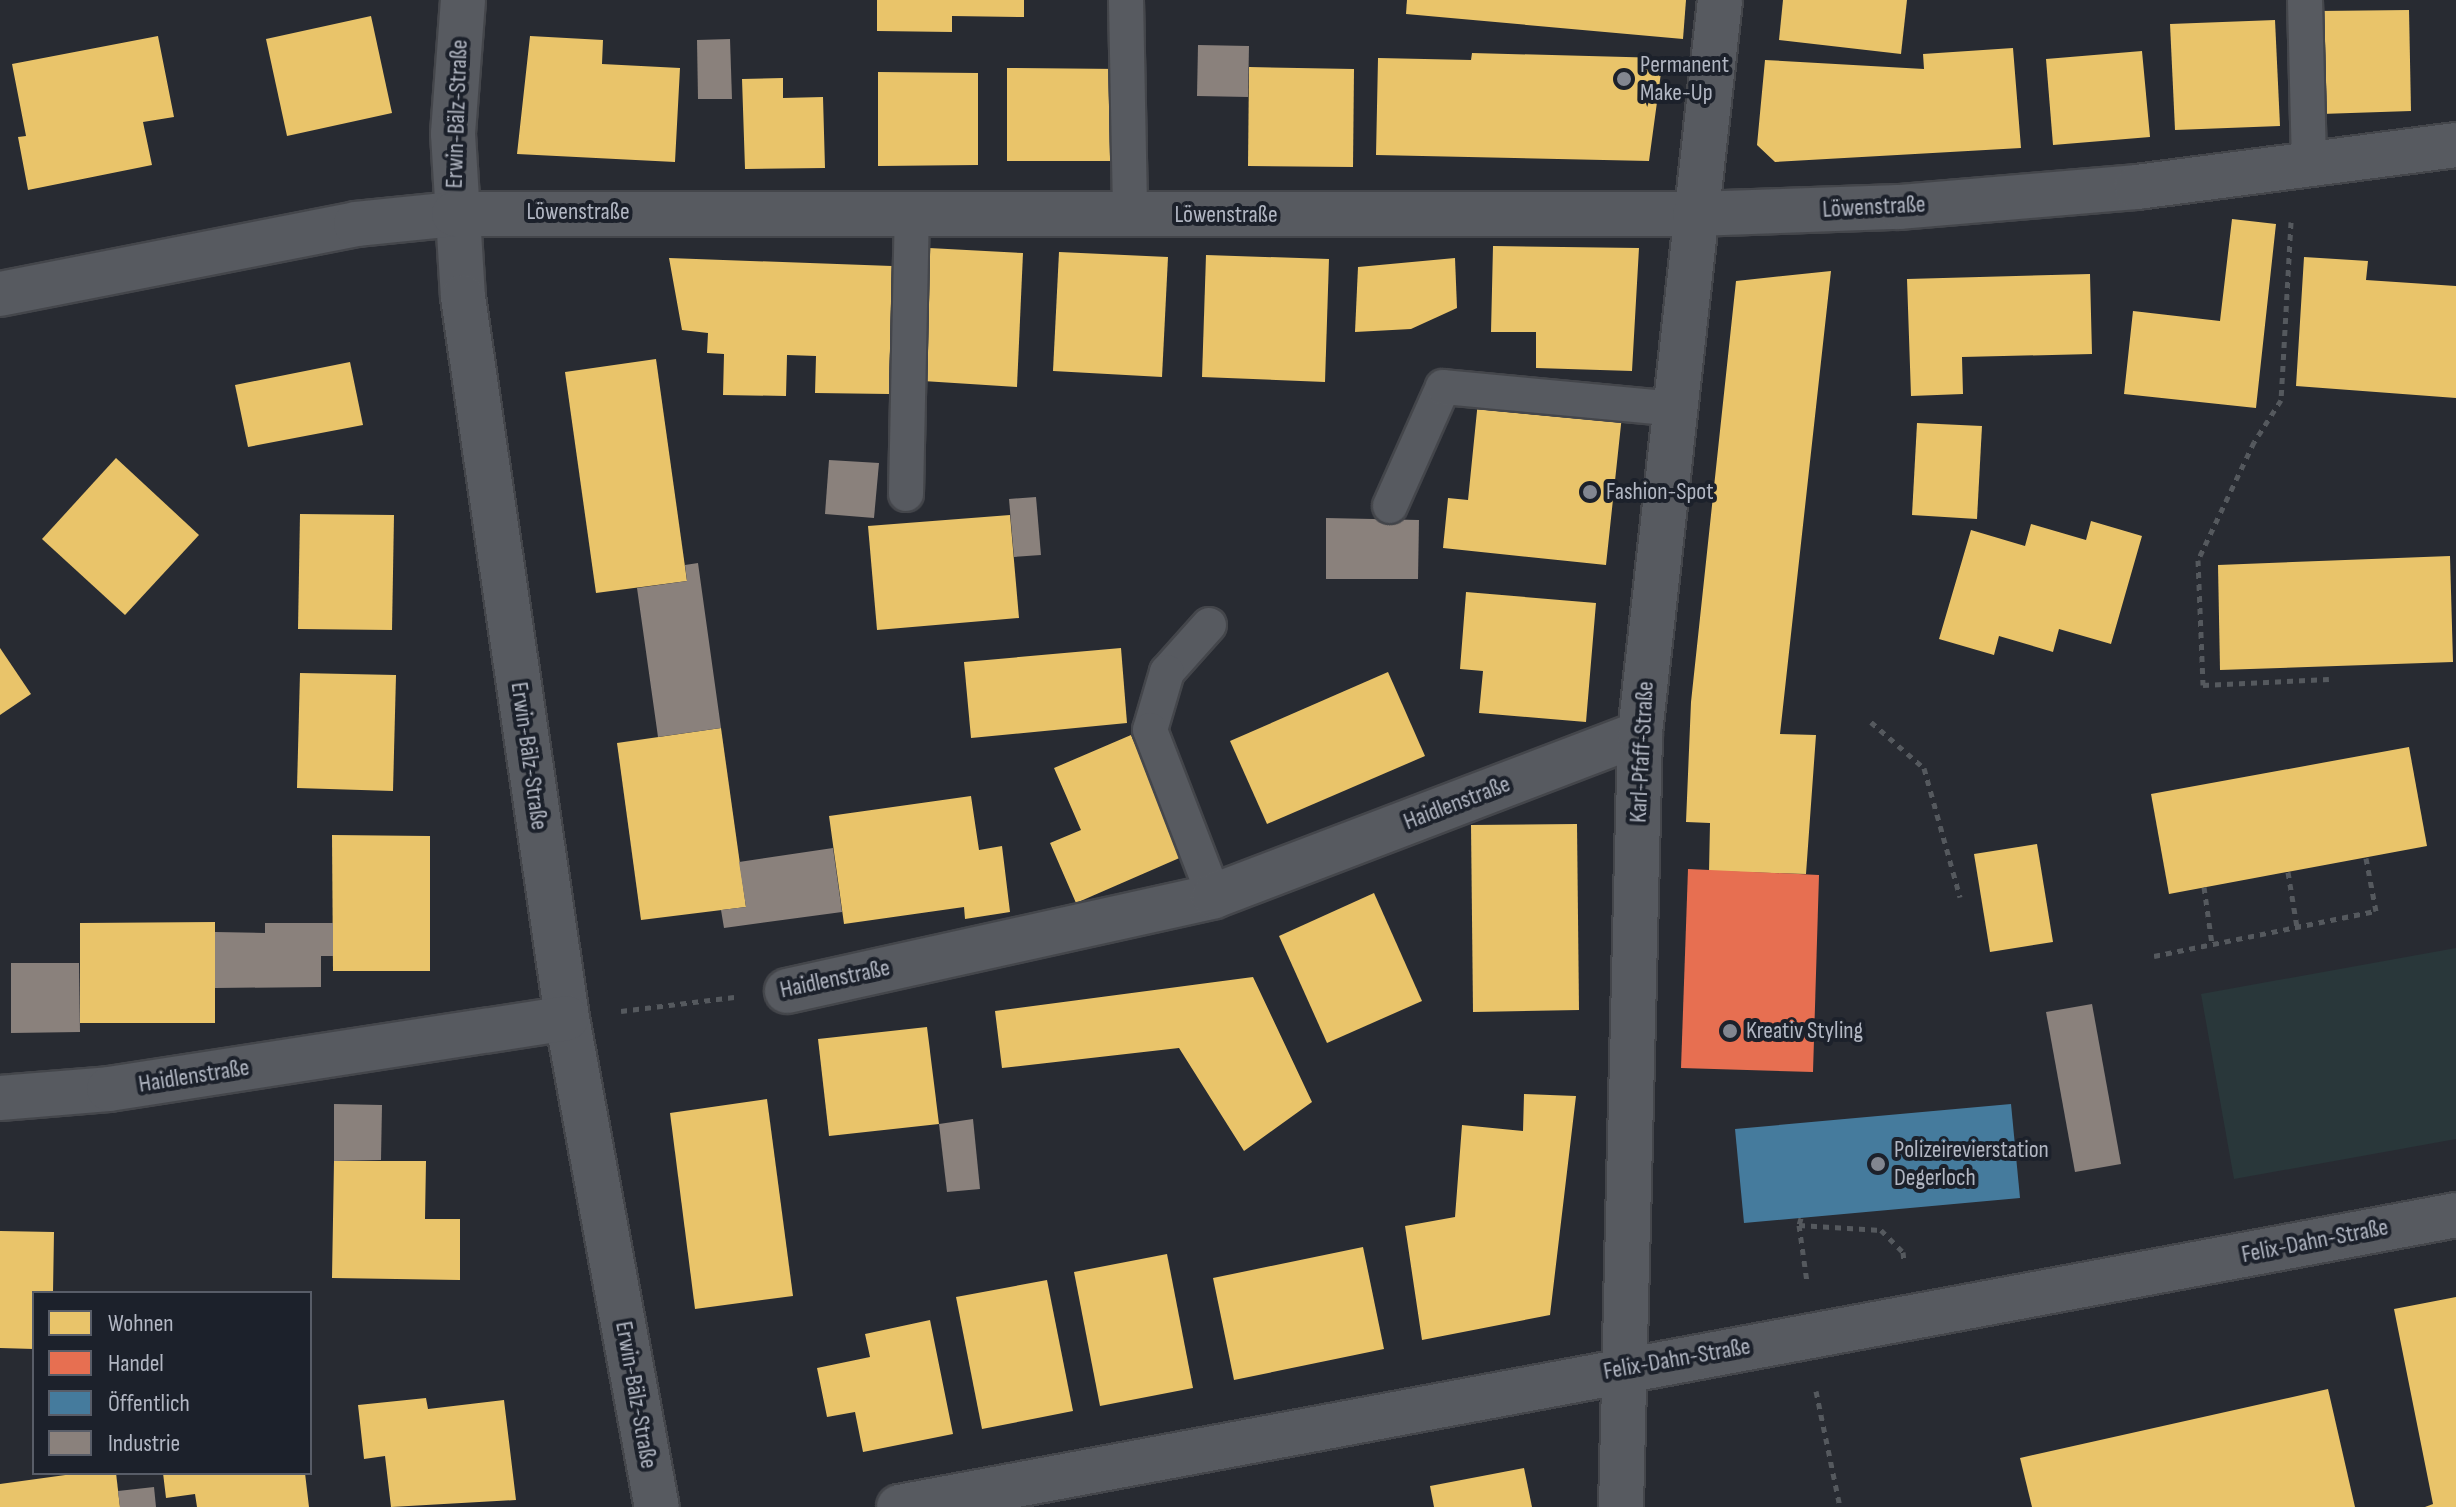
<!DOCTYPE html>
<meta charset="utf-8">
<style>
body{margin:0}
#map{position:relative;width:2456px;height:1507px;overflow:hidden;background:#282b32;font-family:"Sofia Sans Condensed",sans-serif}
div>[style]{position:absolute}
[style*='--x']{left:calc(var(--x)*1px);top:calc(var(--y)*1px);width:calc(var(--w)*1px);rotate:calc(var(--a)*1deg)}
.green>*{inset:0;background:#29373a}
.homes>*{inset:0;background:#e9c46a}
.shops>*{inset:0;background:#e76f51}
.public>*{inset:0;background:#457b9d}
.industry>*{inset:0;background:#8a817c}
.path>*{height:5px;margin-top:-2.5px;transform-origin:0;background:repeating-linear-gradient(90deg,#55595e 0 6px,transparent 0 12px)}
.roads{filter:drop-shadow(2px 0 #44464b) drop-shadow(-2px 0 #44464b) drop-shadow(0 2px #44464b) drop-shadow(0 -2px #44464b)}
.lane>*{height:34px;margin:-17px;padding:0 17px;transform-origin:17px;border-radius:17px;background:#575a60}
.street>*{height:44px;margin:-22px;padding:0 22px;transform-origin:22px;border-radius:22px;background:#575a60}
.dots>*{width:22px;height:22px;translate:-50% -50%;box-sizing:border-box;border:4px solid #1c212b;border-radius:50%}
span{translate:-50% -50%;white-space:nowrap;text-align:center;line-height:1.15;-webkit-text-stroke:8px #1c212b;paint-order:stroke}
.poi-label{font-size:24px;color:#b2b7c3}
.left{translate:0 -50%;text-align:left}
.street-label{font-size:24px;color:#b2b7c3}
.legend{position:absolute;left:32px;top:1291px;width:280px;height:184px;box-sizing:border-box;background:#1c212b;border:2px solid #585d68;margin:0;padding:10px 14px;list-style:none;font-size:24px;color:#b2b7c3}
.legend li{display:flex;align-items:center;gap:16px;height:40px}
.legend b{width:40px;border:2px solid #585d68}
</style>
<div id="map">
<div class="green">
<div style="clip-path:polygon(2456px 948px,2456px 1139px,2234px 1179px,2201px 994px)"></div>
</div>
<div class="homes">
<div style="clip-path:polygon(877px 0,1024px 0,1024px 17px,952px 16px,952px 32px,877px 31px)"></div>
<div style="clip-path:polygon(1407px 0,1686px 0,1683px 39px,1406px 14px)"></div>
<div style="clip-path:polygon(1783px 0,1907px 0,1901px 54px,1779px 40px)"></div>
<div style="clip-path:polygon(2409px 10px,2411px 111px,2321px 114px,2318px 11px)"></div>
<div style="clip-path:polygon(371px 16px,392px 113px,287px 136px,266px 39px)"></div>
<div style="clip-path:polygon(2275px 20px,2280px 126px,2175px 130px,2170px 24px)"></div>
<div style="clip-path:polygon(158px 36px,174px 117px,143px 122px,152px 165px,28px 190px,18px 137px,26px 136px,12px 64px)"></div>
<div style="clip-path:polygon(530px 36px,603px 40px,602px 64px,680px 68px,675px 162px,517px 154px)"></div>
<div style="clip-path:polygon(2013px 48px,2021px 148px,1775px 162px,1757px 145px,1765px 60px,1924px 69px,1923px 54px)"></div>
<div style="clip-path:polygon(2142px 51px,2150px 137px,2053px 145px,2046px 59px)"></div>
<div style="clip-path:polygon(1472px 53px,1663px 58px,1649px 161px,1376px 155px,1378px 58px,1471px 60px)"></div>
<div style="clip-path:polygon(1249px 67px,1354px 69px,1353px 167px,1248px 166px)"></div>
<div style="clip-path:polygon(1007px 68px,1120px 69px,1120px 161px,1007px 161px)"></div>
<div style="clip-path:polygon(878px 72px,978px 73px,978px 165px,878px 166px)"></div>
<div style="clip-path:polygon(783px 78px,783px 98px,823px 97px,825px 168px,745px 169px,742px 79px)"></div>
<div style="clip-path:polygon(2232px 219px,2276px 224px,2256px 408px,2124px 394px,2133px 311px,2220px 321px)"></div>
<div style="clip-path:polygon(1493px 246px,1639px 248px,1632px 371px,1536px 368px,1536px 332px,1491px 332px)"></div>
<div style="clip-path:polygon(929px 248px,1023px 253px,1017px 387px,923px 381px)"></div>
<div style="clip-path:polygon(1059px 252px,1168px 257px,1162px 377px,1053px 371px)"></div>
<div style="clip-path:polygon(1206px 255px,1329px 259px,1325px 382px,1202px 377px)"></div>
<div style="clip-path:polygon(2304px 257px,2368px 261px,2366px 280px,2456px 286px,2456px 398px,2296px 386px)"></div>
<div style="clip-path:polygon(669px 258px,892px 266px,889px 394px,815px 393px,816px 356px,787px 355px,786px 396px,723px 395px,724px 354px,707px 353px,708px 333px,682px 330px)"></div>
<div style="clip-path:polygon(1455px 258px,1457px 308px,1411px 329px,1355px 332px,1358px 267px)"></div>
<div style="clip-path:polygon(1831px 271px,1780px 734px,1816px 735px,1806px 874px,1709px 871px,1710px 823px,1686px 822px,1691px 702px,1736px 281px)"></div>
<div style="clip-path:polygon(2090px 274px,2092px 354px,1962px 357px,1963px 394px,1911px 396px,1907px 279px)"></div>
<div style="clip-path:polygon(656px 359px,687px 581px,596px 593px,565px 372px)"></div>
<div style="clip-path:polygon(350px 362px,363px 425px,248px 447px,235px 385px)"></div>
<div style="clip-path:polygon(1479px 391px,1623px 406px,1606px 565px,1443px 548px,1448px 498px,1468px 500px)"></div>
<div style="clip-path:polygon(1917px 423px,1982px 426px,1977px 519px,1912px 515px)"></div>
<div style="clip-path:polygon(116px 458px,199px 535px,125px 615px,42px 539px)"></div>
<div style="clip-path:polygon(300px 514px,394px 515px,392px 630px,298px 629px)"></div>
<div style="clip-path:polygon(1010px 515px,1019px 618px,877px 630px,868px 526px)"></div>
<div style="clip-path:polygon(2091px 521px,2142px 536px,2111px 644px,2059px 629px,2053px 652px,1999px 636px,1994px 655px,1939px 639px,1971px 530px,2025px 546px,2031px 524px,2086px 540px)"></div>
<div style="clip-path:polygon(2450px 556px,2453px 662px,2220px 670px,2218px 565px)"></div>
<div style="clip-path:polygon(1466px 592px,1596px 603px,1586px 722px,1479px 713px,1483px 671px,1460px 669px)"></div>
<div style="clip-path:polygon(0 648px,31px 694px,0 715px)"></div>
<div style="clip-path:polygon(1121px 648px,1127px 723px,971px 738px,964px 662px)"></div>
<div style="clip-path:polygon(1388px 672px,1425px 756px,1267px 824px,1230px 741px)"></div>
<div style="clip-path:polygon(300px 673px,396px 675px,393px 791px,297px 788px)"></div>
<div style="clip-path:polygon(721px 728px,746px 907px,641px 920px,617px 743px)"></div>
<div style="clip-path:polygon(1131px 735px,1184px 856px,1076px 903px,1050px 843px,1081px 830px,1054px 768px)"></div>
<div style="clip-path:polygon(2409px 747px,2427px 846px,2169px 894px,2151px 794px)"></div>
<div style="clip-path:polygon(971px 796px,979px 850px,1002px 846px,1010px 912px,965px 919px,964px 907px,844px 924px,829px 816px)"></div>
<div style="clip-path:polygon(1577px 824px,1579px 1010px,1473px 1012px,1471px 825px)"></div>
<div style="clip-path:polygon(332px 835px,430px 836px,430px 971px,333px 971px)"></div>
<div style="clip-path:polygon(2037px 844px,2053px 942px,1990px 952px,1974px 854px)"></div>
<div style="clip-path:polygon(1374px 893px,1422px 1001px,1327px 1043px,1279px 936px)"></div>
<div style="clip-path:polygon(215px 922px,215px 1023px,80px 1023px,80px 923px)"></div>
<div style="clip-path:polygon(1253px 977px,1312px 1102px,1244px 1151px,1179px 1048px,1002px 1068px,995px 1011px)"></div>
<div style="clip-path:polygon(927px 1027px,939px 1124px,829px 1136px,818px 1039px)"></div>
<div style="clip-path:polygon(1524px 1094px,1576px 1096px,1550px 1315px,1422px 1340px,1405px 1226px,1455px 1217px,1462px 1125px,1523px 1131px)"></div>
<div style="clip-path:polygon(767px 1099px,793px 1296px,695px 1309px,670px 1113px)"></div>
<div style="clip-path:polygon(334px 1161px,426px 1161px,425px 1219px,460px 1219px,460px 1280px,332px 1278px)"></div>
<div style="clip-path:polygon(0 1231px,54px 1232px,53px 1293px,34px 1293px,34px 1349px,0 1348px)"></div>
<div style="clip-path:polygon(1363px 1247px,1384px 1349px,1234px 1380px,1213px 1278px)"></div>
<div style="clip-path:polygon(1167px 1254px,1193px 1388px,1100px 1406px,1074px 1272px)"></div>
<div style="clip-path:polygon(1047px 1280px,1073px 1411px,982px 1429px,956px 1297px)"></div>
<div style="clip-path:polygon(2456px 1297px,2456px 1507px,2425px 1507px,2433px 1504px,2394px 1309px)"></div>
<div style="clip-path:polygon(930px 1320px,953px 1434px,863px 1452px,855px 1412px,827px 1417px,817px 1368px,870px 1357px,865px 1334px)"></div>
<div style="clip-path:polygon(2328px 1389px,2355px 1507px,2032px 1507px,2020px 1458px)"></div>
<div style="clip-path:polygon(426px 1398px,428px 1409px,504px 1400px,516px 1500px,391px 1507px,385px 1456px,364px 1459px,358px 1405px)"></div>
<div style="clip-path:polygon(1524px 1468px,1532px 1507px,1434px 1507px,1430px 1486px)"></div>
<div style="clip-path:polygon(80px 1473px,116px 1473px,120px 1507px,0 1507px,0 1484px)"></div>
<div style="clip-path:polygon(163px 1473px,305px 1473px,309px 1507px,197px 1507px,195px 1494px,166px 1498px)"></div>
</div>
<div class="shops">
<div style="clip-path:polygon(1688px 869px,1819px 875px,1813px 1072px,1681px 1068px)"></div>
</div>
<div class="public">
<div style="clip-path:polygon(2011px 1104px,2020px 1198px,1744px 1223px,1735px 1129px)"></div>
</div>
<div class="industry">
<div style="clip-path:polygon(730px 39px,732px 99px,698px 99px,697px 40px)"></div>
<div style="clip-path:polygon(1198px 45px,1249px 46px,1248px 97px,1197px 96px)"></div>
<div style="clip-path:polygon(829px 460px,879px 463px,874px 518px,825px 514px)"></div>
<div style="clip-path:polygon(1036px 497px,1041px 555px,1014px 557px,1009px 499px)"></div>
<div style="clip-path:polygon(1326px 518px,1419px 520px,1418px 579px,1326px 579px)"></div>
<div style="clip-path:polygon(698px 563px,721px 728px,658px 737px,637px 588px,687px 581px,685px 565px)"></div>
<div style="clip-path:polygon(833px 848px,842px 912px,724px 928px,721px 910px,746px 907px,739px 862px)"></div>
<div style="clip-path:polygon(265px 923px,333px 923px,333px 956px,321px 956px,321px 987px,215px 988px,215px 932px,265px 933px)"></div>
<div style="clip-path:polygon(11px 963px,79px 963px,80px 1032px,11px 1033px)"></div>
<div style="clip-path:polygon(2092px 1004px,2121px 1164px,2075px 1172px,2046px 1012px)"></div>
<div style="clip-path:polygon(334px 1104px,382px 1105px,381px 1160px,334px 1161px)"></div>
<div style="clip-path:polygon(973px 1119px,980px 1189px,947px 1192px,939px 1124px)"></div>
<div style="clip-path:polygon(154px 1487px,156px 1507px,120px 1507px,118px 1491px)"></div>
</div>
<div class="path">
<div style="--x:2291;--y:222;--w:178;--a:93.2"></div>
<div style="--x:2281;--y:400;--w:50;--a:122.7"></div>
<div style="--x:2254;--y:442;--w:131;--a:115.4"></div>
<div style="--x:2198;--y:560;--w:125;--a:87.7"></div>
<div style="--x:2203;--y:685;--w:126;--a:-2.7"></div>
<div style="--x:1871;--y:722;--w:70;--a:41"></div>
<div style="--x:1924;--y:768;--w:134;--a:74.4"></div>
<div style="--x:2288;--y:872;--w:56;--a:80.7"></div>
<div style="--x:2204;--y:887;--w:58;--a:82"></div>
<div style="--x:2154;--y:956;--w:227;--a:-11.5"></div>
<div style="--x:2376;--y:911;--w:54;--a:-100.7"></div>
<div style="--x:621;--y:1011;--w:114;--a:-7.1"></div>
<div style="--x:1801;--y:1218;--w:7;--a:106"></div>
<div style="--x:1799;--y:1225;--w:82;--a:3.5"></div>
<div style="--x:1881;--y:1230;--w:31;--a:45"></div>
<div style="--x:1903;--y:1252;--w:10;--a:84"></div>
<div style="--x:1799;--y:1225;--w:58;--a:82"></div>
<div style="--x:1816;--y:1391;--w:118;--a:78.3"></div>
</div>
<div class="roads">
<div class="lane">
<div style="--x:1126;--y:0;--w:215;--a:88.9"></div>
<div style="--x:2305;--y:0;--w:167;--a:88.6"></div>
<div style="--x:906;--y:494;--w:279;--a:-88.8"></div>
<div style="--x:1390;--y:506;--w:130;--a:-66"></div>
<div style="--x:1443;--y:387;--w:232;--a:5.4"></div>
<div style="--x:1209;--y:625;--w:63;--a:131.8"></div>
<div style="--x:1167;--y:672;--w:60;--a:106.3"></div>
<div style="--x:1150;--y:730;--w:178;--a:68.9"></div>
</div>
<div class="street">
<div style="--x:463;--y:0;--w:134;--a:94.3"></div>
<div style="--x:453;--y:134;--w:163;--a:86.5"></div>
<div style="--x:463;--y:297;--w:728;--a:81.79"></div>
<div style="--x:567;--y:1018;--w:497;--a:79.6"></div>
<div style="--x:0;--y:294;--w:363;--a:-11.1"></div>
<div style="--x:356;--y:224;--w:99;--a:-5.8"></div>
<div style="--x:454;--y:214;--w:1241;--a:0"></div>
<div style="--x:1695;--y:214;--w:204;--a:-2"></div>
<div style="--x:1899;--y:207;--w:239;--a:-4.8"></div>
<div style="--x:2137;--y:187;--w:322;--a:-7.5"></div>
<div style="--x:787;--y:991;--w:437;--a:-12.5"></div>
<div style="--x:1214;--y:896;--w:456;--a:-20.9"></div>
<div style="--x:0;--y:1098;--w:109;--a:-4.7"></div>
<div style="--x:109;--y:1089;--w:463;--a:-8.8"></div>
<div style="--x:899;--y:1507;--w:1584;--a:-10.62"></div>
<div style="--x:1621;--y:1507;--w:774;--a:-88.59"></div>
<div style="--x:1640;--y:733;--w:737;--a:-83.77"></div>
</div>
</div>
<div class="dots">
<div style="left:1624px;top:79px;background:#828690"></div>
<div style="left:1590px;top:492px;background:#828690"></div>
<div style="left:1730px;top:1031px;background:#828690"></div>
<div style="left:1878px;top:1164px;background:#828690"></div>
</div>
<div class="poi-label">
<span class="left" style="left:1640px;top:79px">Permanent<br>Make-Up</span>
<span class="left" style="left:1606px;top:492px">Fashion-Spot</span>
<span class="left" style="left:1746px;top:1031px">Kreativ Styling</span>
<span class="left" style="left:1894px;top:1164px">Polizeirevierstation<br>Degerloch</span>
</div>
<div class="street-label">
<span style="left:457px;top:114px;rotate:-88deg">Erwin-Bälz-Straße</span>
<span style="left:1874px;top:207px;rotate:-3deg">Löwenstraße</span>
<span style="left:578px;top:212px">Löwenstraße</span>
<span style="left:1226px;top:215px">Löwenstraße</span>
<span style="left:1642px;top:752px;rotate:-87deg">Karl-Pfaff-Straße</span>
<span style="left:529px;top:756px;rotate:82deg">Erwin-Bälz-Straße</span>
<span style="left:1457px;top:803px;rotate:-21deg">Haidlenstraße</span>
<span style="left:835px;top:979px;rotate:-12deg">Haidlenstraße</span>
<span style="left:194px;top:1076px;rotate:-9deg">Haidlenstraße</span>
<span style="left:2315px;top:1241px;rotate:-11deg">Felix-Dahn-Straße</span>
<span style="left:1677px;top:1359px;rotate:-10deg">Felix-Dahn-Straße</span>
<span style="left:636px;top:1395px;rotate:80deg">Erwin-Bälz-Straße</span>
</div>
<ul class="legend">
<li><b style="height:22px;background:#e9c46a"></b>Wohnen</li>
<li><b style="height:22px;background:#e76f51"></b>Handel</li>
<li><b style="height:22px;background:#457b9d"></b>Öffentlich</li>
<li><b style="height:22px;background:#8a817c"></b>Industrie</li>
</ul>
</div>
